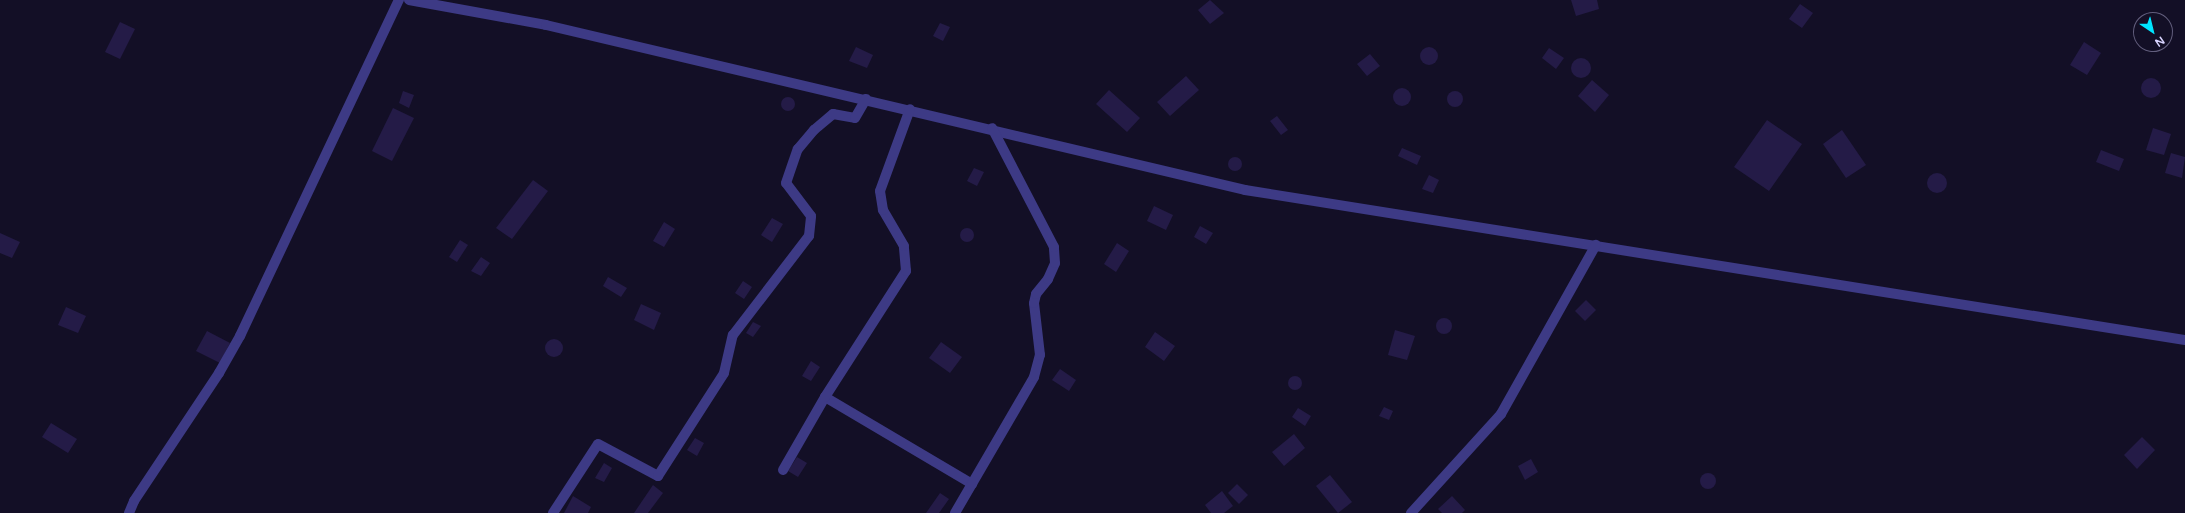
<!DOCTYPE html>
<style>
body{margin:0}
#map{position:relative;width:2185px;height:513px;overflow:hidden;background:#130f26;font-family:"Varela Round",sans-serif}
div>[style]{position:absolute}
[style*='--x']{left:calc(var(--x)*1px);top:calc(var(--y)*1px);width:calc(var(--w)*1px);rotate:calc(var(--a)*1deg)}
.building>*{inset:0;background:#241b47}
.round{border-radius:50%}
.minor>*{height:10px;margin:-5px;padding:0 5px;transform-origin:5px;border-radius:5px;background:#3d3a85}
span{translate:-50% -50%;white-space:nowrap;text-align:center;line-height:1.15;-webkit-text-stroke:3px #130f26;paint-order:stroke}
.north{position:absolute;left:2133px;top:12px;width:40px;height:40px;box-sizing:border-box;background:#130f26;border:1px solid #625e7d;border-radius:50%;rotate:145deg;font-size:11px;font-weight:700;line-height:16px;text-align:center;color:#d9d4ff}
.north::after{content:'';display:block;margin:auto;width:14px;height:18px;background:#00e5ff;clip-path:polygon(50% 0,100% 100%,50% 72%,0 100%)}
</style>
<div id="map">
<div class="building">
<div style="clip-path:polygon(1210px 0,1224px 13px,1210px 24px,1198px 10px)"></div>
<div style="clip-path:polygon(1571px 0,1597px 0,1599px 9px,1576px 16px)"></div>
<div style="clip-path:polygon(1800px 4px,1813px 13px,1802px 28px,1789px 19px)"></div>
<div style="clip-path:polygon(120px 22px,135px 29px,120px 59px,105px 52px)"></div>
<div style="clip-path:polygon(940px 23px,950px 27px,943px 41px,933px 36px)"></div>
<div style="clip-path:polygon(2084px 42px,2101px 53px,2087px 75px,2070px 65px)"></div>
<div style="clip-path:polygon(856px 47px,873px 55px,867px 68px,849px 61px)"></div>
<div class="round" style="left:1420px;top:47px;width:18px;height:18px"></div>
<div style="clip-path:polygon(1549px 48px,1564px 58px,1556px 69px,1542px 58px)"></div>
<div style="clip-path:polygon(1370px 54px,1380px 66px,1367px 76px,1357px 64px)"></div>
<div class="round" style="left:1571px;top:58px;width:20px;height:20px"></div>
<div style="clip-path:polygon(1186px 76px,1199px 90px,1170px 116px,1157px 102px)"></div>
<div class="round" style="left:2141px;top:78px;width:20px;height:20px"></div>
<div style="clip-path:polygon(1592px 80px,1609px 95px,1595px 112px,1578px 96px)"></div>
<div class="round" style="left:1393px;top:88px;width:18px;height:18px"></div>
<div style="clip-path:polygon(1109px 90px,1140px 118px,1127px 132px,1096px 104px)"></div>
<div class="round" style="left:1447px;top:91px;width:16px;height:16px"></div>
<div style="clip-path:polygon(403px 91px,414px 95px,409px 108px,399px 103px)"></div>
<div class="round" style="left:781px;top:97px;width:14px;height:14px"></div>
<div style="clip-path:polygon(393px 108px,414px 118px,392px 161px,372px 151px)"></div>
<div style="clip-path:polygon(1277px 116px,1288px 130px,1281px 135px,1270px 121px)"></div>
<div style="clip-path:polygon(1767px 120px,1802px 144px,1769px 191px,1734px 167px)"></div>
<div style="clip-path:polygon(2153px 128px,2171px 134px,2164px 155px,2146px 150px)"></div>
<div style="clip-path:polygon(1842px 130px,1866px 165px,1846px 178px,1823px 144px)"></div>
<div style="clip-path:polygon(1402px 148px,1421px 156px,1417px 165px,1398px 156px)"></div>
<div style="clip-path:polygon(2101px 150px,2124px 159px,2119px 171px,2096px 162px)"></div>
<div style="clip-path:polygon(2171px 153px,2185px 157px,2182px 178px,2165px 173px)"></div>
<div class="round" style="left:1228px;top:157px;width:14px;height:14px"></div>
<div style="clip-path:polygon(974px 168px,984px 172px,977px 186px,967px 181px)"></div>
<div class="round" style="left:1927px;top:173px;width:20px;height:20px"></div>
<div style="clip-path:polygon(1429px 175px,1439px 180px,1433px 193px,1422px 189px)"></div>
<div style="clip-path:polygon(533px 180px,548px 191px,512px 239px,496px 228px)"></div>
<div style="clip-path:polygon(1154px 206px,1173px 215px,1166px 230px,1147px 221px)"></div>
<div style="clip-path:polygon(772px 218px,783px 224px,772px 242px,761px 235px)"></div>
<div style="clip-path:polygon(664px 222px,675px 229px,664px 247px,653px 241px)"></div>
<div style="clip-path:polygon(1200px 226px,1213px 233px,1206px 244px,1194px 237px)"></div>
<div class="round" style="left:960px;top:228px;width:14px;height:14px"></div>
<div style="clip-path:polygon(0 233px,20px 242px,12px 258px,0 253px)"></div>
<div style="clip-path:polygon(460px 240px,468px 245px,457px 262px,449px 257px)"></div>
<div style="clip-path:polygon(1117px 243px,1129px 251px,1116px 272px,1104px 264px)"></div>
<div style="clip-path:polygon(481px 257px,490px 263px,481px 276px,471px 271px)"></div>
<div style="clip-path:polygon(608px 277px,627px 288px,621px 297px,603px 286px)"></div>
<div style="clip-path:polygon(743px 281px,752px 287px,744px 299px,735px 293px)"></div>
<div style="clip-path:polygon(1586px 300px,1596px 310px,1585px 321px,1575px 311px)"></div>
<div style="clip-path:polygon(641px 304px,661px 313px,654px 330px,634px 320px)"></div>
<div style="clip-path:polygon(66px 307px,86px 316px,78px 333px,58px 325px)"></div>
<div class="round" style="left:1436px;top:318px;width:16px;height:16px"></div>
<div style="clip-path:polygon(753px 322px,761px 326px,753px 337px,746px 333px)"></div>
<div style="clip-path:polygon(1395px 330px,1415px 336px,1407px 360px,1388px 355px)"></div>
<div style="clip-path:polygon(207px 331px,230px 343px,220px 363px,196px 351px)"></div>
<div style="clip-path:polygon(1155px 332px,1175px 346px,1164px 361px,1145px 347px)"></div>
<div class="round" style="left:545px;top:339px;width:18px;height:18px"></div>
<div style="clip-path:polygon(941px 342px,962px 357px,950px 373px,929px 358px)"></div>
<div style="clip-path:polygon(811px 361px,820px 367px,811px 381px,802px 376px)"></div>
<div style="clip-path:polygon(1060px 369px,1076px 380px,1069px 391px,1052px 380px)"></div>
<div class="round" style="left:1288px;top:376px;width:14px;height:14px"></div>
<div style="clip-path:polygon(1384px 407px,1393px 411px,1389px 420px,1379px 416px)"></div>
<div style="clip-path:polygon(1298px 408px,1311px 416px,1305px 426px,1292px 417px)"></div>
<div style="clip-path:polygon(51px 423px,77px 439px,68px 453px,42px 437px)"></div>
<div style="clip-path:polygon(1294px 434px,1305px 448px,1284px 466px,1272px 452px)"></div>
<div style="clip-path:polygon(2142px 437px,2155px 450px,2137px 469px,2124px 455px)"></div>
<div style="clip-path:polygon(695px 438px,704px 443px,697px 456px,687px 450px)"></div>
<div style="clip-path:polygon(797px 457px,807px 463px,798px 477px,788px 471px)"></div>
<div style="clip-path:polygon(1531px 459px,1538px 472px,1525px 480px,1518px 466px)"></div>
<div style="clip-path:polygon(604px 463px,612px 468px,604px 482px,595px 478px)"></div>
<div class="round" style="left:1700px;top:473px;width:16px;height:16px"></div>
<div style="clip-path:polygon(1330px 475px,1352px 502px,1338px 513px,1316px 486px)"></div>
<div style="clip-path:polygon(1237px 484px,1248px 495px,1239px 504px,1228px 493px)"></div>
<div style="clip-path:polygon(653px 485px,663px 493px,648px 513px,634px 513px)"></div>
<div style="clip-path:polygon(1222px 491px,1233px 506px,1224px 513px,1211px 513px,1205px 505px)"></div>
<div style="clip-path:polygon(940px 493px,949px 499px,939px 513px,926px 513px)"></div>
<div style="clip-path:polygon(573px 496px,591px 507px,588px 513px,564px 513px)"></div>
<div style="clip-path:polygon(1452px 496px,1465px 510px,1462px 513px,1442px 513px,1438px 509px)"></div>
</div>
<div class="minor">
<div style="--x:409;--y:0;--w:139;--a:10.3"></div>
<div style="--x:546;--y:25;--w:718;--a:13.28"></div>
<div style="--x:1245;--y:190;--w:952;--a:9.07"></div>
<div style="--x:825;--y:397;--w:171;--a:30.6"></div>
<div style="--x:783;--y:470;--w:84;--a:-60.1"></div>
<div style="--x:825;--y:397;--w:150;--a:-57.3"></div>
<div style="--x:906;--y:271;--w:25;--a:-95"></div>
<div style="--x:904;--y:246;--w:42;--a:-120.3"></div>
<div style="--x:883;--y:210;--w:19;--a:-99"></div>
<div style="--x:880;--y:191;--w:87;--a:-69.9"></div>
<div style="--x:129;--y:513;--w:13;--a:-67"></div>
<div style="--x:134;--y:501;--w:154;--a:-56.4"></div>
<div style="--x:219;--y:373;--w:43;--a:-60.4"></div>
<div style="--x:240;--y:336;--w:372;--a:-64.7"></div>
<div style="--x:553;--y:513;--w:82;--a:-56.9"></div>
<div style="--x:598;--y:444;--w:68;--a:28.1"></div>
<div style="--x:658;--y:476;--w:122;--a:-57.3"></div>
<div style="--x:724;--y:373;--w:39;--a:-77"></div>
<div style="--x:733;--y:335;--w:125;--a:-52.5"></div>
<div style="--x:809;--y:236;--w:20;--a:-84"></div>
<div style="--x:811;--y:216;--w:41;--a:-127.1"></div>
<div style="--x:786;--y:183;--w:36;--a:-71"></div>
<div style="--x:798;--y:149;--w:25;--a:-50"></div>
<div style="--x:814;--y:130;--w:25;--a:-40"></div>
<div style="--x:833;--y:114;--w:22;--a:10"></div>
<div style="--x:855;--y:118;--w:22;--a:-60"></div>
<div style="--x:955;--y:513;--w:157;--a:-59.8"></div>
<div style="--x:1034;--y:377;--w:23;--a:-75"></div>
<div style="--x:1040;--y:355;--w:52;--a:-96.6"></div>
<div style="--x:1034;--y:303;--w:9;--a:-77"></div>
<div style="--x:1036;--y:294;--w:19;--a:-51"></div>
<div style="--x:1048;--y:279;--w:17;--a:-66"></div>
<div style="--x:1055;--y:263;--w:16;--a:-94"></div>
<div style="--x:1054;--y:247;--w:134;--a:-117.5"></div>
<div style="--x:1411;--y:513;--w:134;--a:-47.7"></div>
<div style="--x:1501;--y:414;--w:194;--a:-60.7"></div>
</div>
<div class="north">N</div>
</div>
